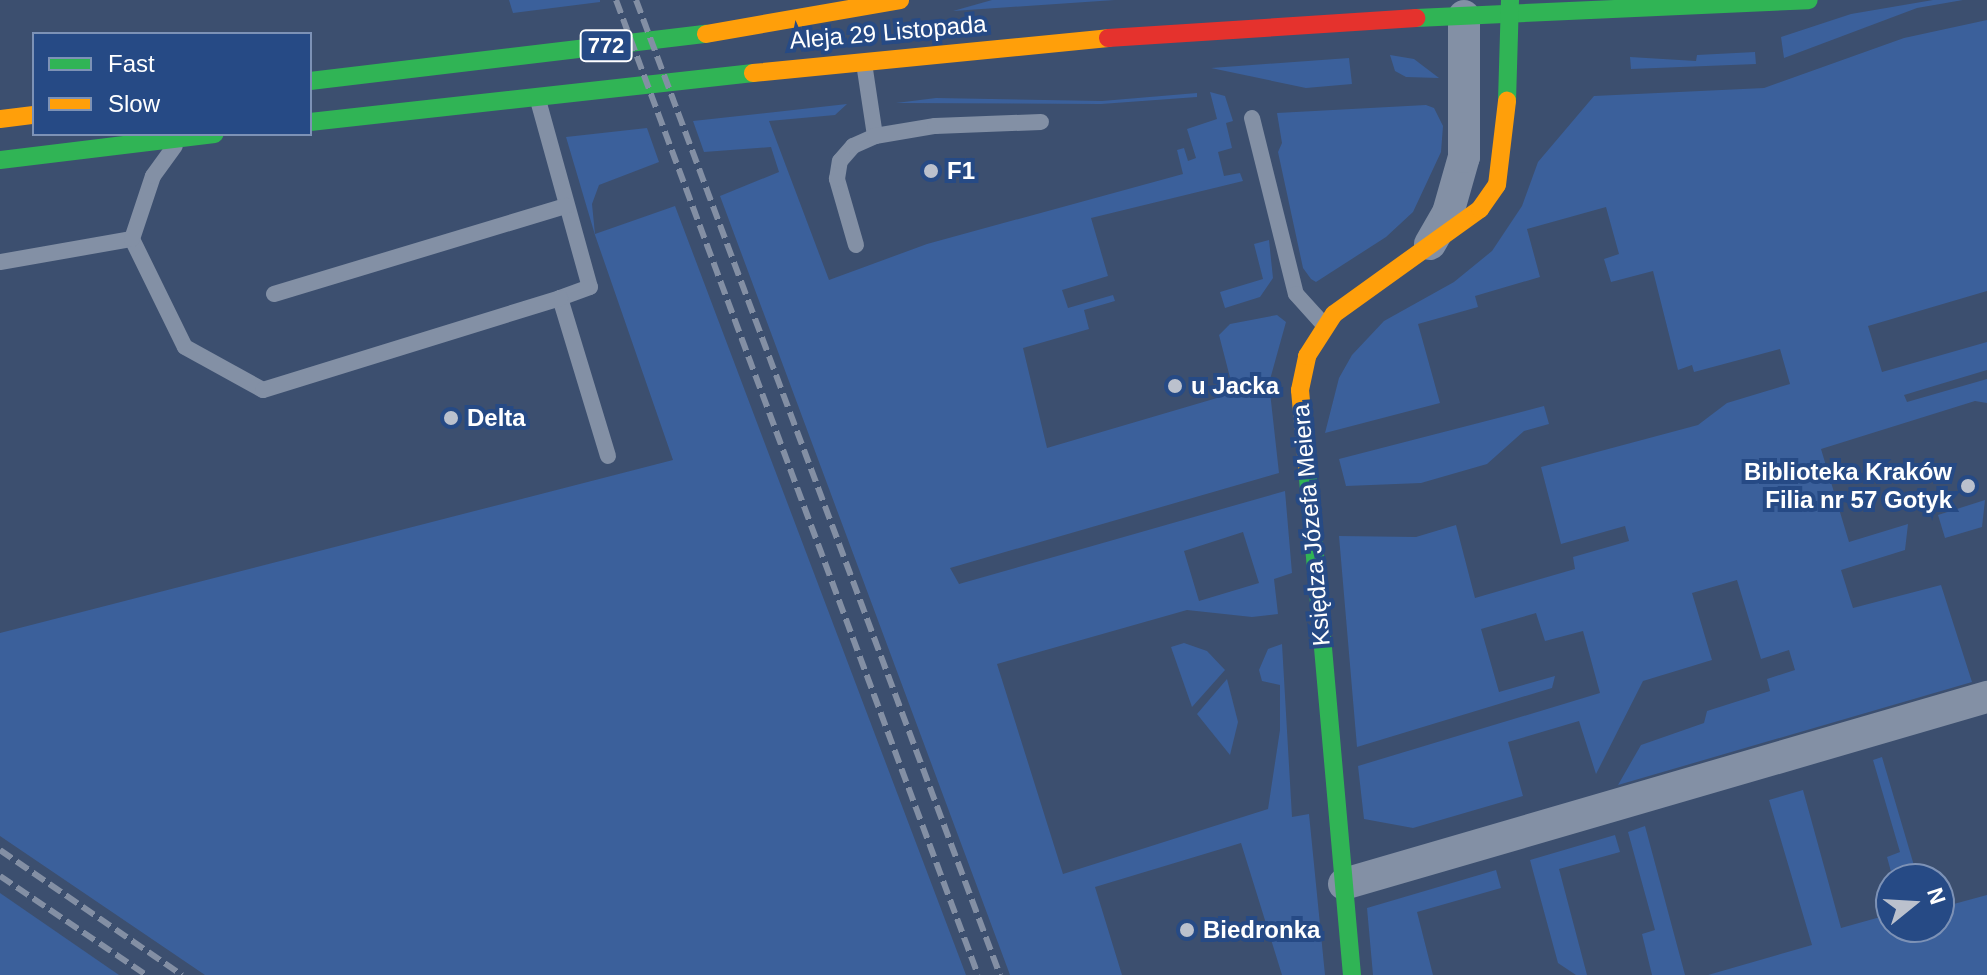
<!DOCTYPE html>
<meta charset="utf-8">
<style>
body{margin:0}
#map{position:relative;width:1987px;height:975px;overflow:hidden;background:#3c4f6f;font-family:Helvetica,sans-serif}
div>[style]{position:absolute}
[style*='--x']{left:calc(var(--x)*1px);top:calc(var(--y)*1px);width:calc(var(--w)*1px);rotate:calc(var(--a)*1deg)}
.green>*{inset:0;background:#3b609b}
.lane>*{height:16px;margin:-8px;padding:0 8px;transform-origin:8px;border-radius:8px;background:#8390a5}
.street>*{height:32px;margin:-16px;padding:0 16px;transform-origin:16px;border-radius:16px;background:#8390a5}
.fast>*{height:18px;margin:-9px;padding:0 9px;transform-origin:9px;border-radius:9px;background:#30b455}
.slow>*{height:18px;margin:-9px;padding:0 9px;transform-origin:9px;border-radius:9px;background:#ff9f0a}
.jam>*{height:18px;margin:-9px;padding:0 9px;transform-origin:9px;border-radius:9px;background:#e5322d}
.rail>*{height:6px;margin-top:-3px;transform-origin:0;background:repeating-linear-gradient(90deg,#838fa4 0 14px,transparent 0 20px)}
.dots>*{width:22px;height:22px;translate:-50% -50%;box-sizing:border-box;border:4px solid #264a85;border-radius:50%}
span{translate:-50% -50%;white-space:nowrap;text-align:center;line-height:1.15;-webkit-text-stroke:8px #264a85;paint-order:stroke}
.shield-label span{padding:2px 6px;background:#264a85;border:2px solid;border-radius:6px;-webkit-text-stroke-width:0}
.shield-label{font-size:22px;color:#fff;font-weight:700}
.street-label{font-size:24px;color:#fff}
.poi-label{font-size:24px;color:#fff;font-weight:700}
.left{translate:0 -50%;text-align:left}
.right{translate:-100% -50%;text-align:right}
.legend{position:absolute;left:32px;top:32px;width:280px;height:104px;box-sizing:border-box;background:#264a85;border:2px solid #7d92b6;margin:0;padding:10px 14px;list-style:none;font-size:24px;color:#fff}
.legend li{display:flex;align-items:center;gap:16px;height:40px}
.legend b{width:40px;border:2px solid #7d92b6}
.north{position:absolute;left:1875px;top:863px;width:80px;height:80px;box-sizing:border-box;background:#264a85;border:2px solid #7d92b6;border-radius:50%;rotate:72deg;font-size:22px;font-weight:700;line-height:32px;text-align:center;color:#fff}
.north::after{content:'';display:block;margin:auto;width:28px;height:36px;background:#bbc1cd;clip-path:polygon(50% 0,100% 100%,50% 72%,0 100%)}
</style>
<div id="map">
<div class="green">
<div style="clip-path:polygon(509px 0,600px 0,600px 2px,513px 13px)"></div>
<div style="clip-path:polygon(992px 0,1115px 0,953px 11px)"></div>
<div style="clip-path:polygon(1933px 0,1963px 0,1917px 8px,1784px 58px,1781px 37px,1851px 14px)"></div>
<div style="clip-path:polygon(1987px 20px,1987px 291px,1868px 326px,1882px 372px,1987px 342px,1987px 370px,1904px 395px,1907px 402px,1987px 379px,1987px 403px,1975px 401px,1821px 449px,1849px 542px,1908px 524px,1905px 550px,1841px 570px,1853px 608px,1941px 585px,1972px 682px,1618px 785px,1641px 745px,1704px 723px,1707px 711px,1770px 691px,1767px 679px,1795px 670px,1789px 650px,1761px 659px,1737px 580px,1692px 593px,1712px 660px,1643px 681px,1596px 774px,1579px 721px,1508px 742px,1523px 796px,1413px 828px,1364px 819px,1358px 766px,1600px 693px,1583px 631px,1545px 641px,1536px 613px,1481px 629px,1499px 692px,1555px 676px,1552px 688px,1357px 747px,1339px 536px,1416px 537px,1456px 525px,1475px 598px,1575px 569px,1573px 557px,1629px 541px,1625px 526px,1561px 544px,1541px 467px,1698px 425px,1727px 403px,1790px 384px,1780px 349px,1694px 372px,1692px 365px,1678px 370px,1653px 271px,1611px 282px,1604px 259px,1619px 254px,1606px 207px,1527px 229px,1540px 277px,1475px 296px,1478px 307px,1418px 324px,1440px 403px,1325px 433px,1339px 378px,1352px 355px,1384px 321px,1454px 282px,1492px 251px,1522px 206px,1538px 162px,1594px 96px,1764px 88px,1904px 38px)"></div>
<div style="clip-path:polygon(1755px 52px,1756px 64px,1631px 69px,1630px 57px,1696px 61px,1697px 55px)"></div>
<div style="clip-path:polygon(1390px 55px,1414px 59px,1439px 78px,1406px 77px,1395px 71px)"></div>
<div style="clip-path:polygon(1349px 58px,1352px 84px,1306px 88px,1211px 68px)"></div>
<div style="clip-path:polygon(evenodd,1210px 92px,1225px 96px,1233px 121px,1226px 123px,1232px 148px,1218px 152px,1224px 176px,1240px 173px,1243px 181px,1091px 218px,1108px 276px,1062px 290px,1068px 308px,1113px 295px,1115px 301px,1084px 310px,1089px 329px,1023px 348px,1047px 448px,1234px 393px,1219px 335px,1230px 324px,1277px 315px,1286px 322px,1269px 383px,1279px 473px,950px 568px,959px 584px,1285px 491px,1292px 573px,1274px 579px,1278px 614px,1252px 617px,1187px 610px,997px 664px,1063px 874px,1268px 809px,1280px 730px,1280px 685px,1262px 681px,1259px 670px,1268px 649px,1282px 644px,1292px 817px,1309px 814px,1325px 975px,1282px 975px,1241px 843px,1095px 887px,1122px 975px,1010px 975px,720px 196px,779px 172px,771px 147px,704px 152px,693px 121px,847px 104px,835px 115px,769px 121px,829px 280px,927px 244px,1183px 174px,1177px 150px,1184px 148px,1188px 161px,1196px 158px,1187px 129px,1217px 119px,1210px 92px,1243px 532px,1259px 583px,1199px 601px,1184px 551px,1243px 532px)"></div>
<div style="clip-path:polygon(1197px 93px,1197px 97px,1101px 104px,896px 103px,936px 98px,1102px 101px)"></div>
<div style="clip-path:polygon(1426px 105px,1434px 108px,1443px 126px,1441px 152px,1413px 212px,1386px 237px,1316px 282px,1311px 279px,1303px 268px,1278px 152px,1282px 143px,1277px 113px)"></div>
<div style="clip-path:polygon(647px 128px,659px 162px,599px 185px,592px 204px,595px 234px,675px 206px,966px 975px,205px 975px,0 836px,0 633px,673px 460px,595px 235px,566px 137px)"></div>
<div style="clip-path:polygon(1269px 240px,1273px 278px,1260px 297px,1225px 308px,1220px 292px,1263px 279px,1254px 244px)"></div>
<div style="clip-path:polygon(1544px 406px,1549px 424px,1524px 431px,1487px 464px,1421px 483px,1346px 486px,1339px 459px)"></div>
<div style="clip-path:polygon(1985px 500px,1982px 527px,1945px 538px,1938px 515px)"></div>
<div style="clip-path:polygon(1184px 643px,1207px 651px,1225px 670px,1192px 707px,1171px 647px)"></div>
<div style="clip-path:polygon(1227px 679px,1238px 722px,1230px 755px,1197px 714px)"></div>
<div style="clip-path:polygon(1882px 757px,1918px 879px,1893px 879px,1887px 857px,1900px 852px,1873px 760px)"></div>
<div style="clip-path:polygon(1803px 790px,1841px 928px,1891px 914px,1891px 927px,1939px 927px,1939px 908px,1987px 895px,1987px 975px,1708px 975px,1812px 945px,1769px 800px)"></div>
<div style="clip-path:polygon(1645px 826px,1685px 975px,1652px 975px,1642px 934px,1655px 930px,1628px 832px)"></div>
<div style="clip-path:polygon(1615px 835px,1620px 852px,1559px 869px,1587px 975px,1576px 975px,1558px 963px,1530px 860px)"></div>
<div style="clip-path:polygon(1496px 870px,1501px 888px,1417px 912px,1433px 975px,1373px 975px,1367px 908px)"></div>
<div style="clip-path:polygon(0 893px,119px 975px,0 975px)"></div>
</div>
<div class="lane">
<div style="--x:864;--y:63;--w:74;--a:81.4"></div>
<div style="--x:538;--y:100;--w:194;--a:74.5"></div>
<div style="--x:590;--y:287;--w:32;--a:160"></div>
<div style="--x:560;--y:298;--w:165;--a:73.1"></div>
<div style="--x:1252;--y:118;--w:181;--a:76"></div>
<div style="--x:1296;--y:294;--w:40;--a:48"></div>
<div style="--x:132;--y:239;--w:120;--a:63.9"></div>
<div style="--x:185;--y:347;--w:89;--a:28.9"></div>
<div style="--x:263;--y:390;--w:311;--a:-17.2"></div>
<div style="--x:856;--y:245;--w:69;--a:-106.1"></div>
<div style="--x:837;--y:179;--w:18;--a:-81"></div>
<div style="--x:840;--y:161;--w:20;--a:-49"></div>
<div style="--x:853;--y:146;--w:24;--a:-24"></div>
<div style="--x:875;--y:136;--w:61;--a:-9.5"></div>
<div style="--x:935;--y:126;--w:106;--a:-2.2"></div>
<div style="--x:0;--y:262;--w:134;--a:-9.9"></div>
<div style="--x:132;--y:239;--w:66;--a:-71.6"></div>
<div style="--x:153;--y:176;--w:37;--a:-54"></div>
<div style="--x:274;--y:294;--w:305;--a:-16.8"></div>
</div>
<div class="street">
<div style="--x:1430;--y:244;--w:36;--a:-60"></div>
<div style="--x:1448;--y:213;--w:58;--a:-74.1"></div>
<div style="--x:1464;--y:157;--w:141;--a:-90"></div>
<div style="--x:1344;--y:884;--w:670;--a:-16.22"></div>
</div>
<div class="fast">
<div style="--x:1416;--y:18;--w:393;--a:-2.6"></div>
<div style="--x:310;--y:81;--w:399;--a:-6.8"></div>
<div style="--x:1507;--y:101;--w:101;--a:-88.3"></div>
<div style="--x:310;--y:122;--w:446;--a:-6.3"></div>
<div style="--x:0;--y:160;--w:216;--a:-6.9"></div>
<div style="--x:1307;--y:467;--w:510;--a:84.94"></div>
</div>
<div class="slow">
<div style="--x:706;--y:34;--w:197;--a:-9.9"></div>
<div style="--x:753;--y:73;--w:357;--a:-5.6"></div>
<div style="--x:0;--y:119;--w:34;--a:-7"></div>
<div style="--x:1307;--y:467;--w:77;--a:-95.2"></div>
<div style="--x:1300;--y:390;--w:35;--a:-78"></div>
<div style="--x:1307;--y:356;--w:50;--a:-57.3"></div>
<div style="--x:1334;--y:314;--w:180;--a:-35.7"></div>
<div style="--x:1480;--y:209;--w:29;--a:-55"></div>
<div style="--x:1497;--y:185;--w:85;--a:-83.2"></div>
</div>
<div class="jam">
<div style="--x:1108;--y:38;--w:309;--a:-3.7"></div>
</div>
<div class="rail">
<div style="--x:616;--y:0;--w:1040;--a:69.63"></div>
<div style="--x:636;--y:0;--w:1041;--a:69.53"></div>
<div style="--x:0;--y:850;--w:221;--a:34.5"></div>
<div style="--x:0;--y:876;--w:176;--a:34.1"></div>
</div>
<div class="dots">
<div style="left:931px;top:171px;background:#bbc1cd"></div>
<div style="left:1175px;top:386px;background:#bbc1cd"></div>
<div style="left:451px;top:418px;background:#bbc1cd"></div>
<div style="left:1968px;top:486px;background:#bbc1cd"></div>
<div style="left:1187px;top:930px;background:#bbc1cd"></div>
</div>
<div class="shield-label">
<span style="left:606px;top:46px">772</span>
</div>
<div class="street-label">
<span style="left:888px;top:32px;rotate:-5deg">Aleja 29 Listopada</span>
<span style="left:1311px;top:525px;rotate:-95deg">Księdza Józefa Meiera</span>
</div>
<div class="poi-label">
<span class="left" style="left:947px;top:171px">F1</span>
<span class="left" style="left:1191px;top:386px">u Jacka</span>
<span class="left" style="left:467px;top:418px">Delta</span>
<span class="right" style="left:1952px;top:486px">Biblioteka Kraków<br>Filia nr 57 Gotyk</span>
<span class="left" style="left:1203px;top:930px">Biedronka</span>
</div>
<ul class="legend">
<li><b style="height:10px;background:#30b455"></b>Fast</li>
<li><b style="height:10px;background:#ff9f0a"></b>Slow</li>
</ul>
<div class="north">N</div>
</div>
